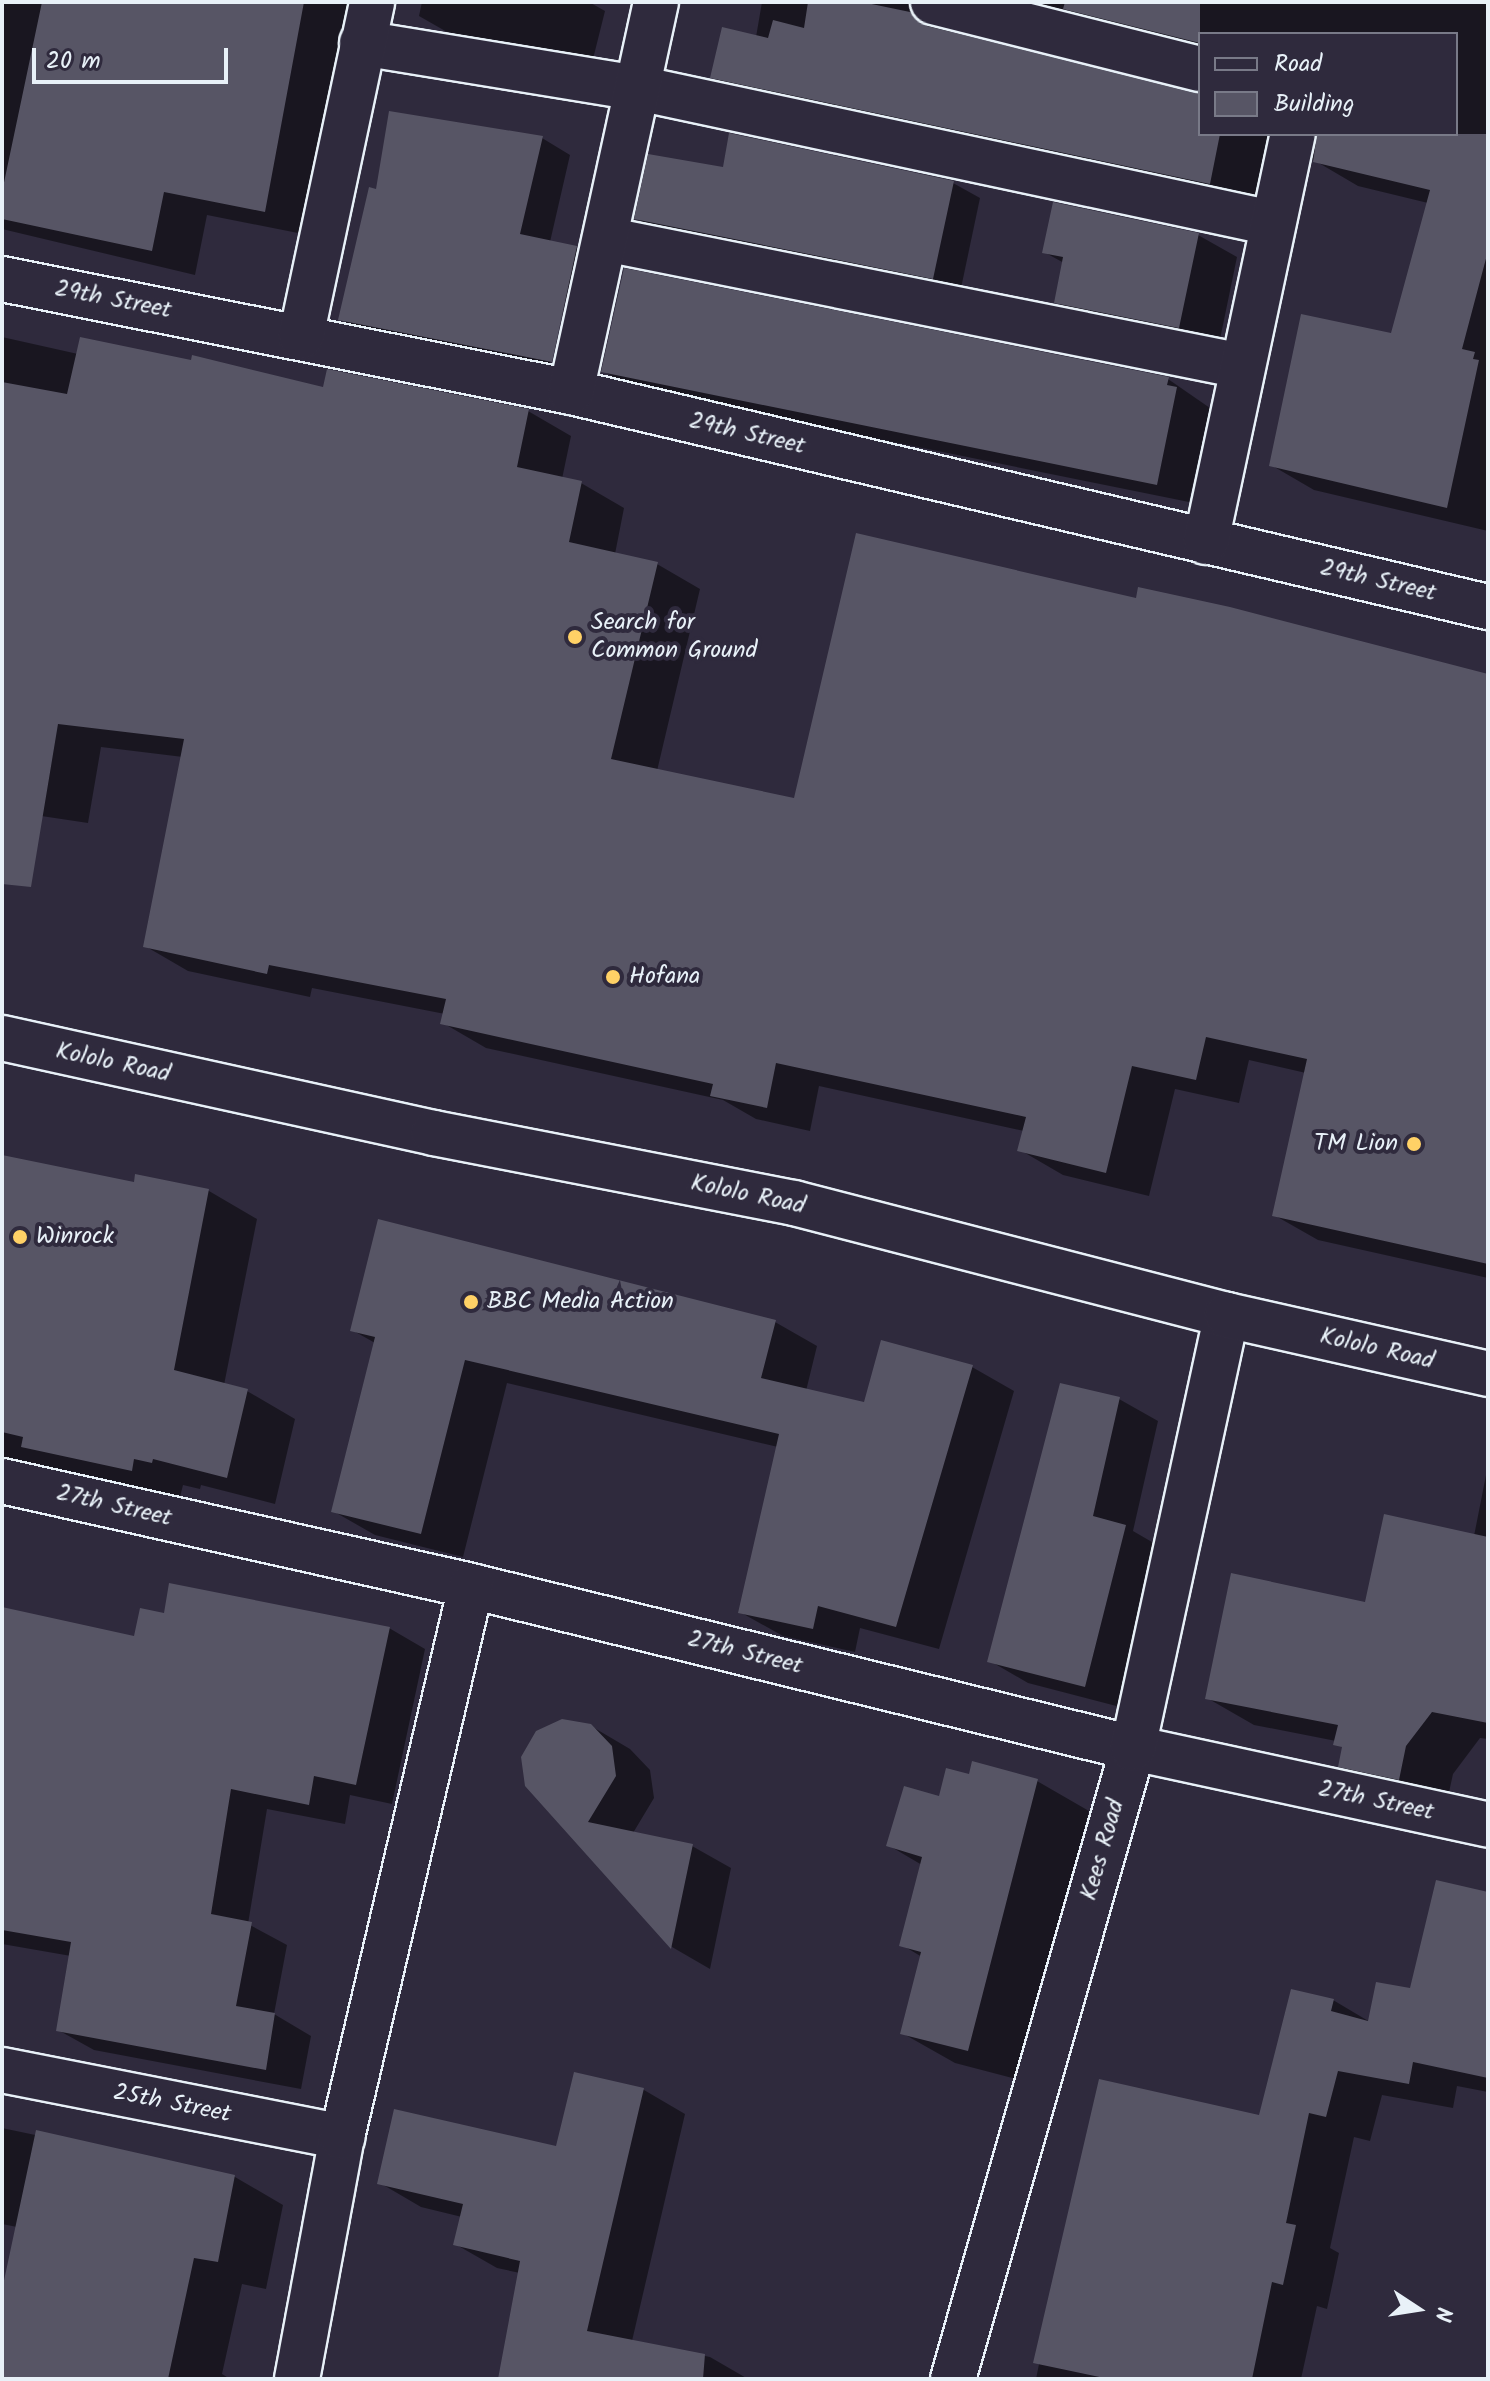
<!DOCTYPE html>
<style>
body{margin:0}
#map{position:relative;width:1490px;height:2381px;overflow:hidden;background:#2f2a3d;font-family:Kalam,sans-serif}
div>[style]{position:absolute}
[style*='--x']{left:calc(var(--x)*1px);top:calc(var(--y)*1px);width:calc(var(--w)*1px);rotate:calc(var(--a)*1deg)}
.shadow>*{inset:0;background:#0007}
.building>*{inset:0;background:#575565}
.roads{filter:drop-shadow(2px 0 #e8f1f8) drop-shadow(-2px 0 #e8f1f8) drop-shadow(0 2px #e8f1f8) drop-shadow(0 -2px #e8f1f8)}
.minor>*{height:44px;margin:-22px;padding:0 22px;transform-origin:22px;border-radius:22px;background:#2f2a3d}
.tertiary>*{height:44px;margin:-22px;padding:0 22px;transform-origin:22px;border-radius:22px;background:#2f2a3d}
.dots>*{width:22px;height:22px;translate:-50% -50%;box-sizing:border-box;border:4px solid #2f2a3d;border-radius:50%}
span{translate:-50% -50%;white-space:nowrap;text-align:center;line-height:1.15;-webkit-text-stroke:8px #2f2a3d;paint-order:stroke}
.street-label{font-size:24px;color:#e8f1f8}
.poi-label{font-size:24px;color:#e8f1f8}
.left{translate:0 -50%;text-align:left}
.right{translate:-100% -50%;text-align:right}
.frame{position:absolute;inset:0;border:4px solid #e8f1f8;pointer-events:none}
.legend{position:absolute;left:1198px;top:32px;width:260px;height:104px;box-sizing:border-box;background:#2f2a3d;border:2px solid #797a88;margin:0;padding:10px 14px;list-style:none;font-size:24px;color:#e8f1f8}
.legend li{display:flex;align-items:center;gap:16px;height:40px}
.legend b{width:40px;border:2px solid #797a88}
.north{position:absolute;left:1378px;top:2269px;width:80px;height:80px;-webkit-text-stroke:6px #2f2a3d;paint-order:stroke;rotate:102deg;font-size:22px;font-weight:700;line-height:32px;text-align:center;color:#e8f1f8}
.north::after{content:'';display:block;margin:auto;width:28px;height:36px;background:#e8f1f8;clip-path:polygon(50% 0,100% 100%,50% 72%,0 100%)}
.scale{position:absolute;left:32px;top:48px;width:196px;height:36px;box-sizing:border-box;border:4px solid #e8f1f8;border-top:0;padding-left:10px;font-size:24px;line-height:28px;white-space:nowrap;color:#e8f1f8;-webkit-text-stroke:6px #2f2a3d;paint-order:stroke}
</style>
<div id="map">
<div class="shadow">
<div style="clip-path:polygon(2px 2px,355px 2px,308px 235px,207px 215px,195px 275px,2px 229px)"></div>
<div style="clip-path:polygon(422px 2px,589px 2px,605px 11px,592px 63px,447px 32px,419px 16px)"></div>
<div style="clip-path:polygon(762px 2px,973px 2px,952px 20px,952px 35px,1200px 95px,1200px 134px,1456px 134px,1456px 34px,1200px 34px,1200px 56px,986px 2px,1488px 2px,1488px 531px,1314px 490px,1271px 465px,1393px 335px,1428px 203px,1358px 186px,1312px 159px,1307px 174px,1265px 164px,1253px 207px,755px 102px,712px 77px,756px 37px)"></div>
<div style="clip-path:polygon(542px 138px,570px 155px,550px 242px,576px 248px,605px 264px,552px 372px,577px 255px,548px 371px,369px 336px,341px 319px,377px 191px)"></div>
<div style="clip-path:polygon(724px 169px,953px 183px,980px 198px,960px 293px,664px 234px,636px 218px)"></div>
<div style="clip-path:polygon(1198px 235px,1237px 257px,1218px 349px,1095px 324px,1056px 302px,1064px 263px,1044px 252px)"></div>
<div style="clip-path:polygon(2px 337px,78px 354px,324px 390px,528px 411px,571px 436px,562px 479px,581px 483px,624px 508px,615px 554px,657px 564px,700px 589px,657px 771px,795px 800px,1137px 600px,1488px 676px,1488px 1278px,1318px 1240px,1274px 1215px,1306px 1073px,1249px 1060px,1239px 1103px,1175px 1089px,1149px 1196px,1063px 1175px,1020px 1150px,1024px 1131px,819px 1086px,810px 1131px,756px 1119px,723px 1100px,486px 1048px,443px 1023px,445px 1014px,312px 988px,310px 997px,188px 971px,145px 946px,183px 757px,101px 747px,88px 823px,28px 814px,2px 799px)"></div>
<div style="clip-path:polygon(603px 371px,1168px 379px,1210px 408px,1189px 502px,636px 390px)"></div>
<div style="clip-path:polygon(2px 1157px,135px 1184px,137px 1176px,209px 1191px,257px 1219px,224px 1385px,247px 1391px,295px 1419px,275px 1504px,201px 1485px,200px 1489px,183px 1485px,180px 1497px,2px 1464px)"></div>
<div style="clip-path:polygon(775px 1322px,817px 1346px,806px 1391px,866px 1405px,972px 1367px,1014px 1391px,939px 1649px,860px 1628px,855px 1652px,783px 1636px,740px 1612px,778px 1447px,507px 1383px,463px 1557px,375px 1535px,333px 1511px,375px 1343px,352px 1330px)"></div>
<div style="clip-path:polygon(1119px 1399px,1158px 1421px,1133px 1531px,1164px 1549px,1124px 1708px,1028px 1683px,990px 1661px)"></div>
<div style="clip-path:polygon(1488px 1465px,1488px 1739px,1480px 1738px,1453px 1774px,1446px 1806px,1387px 1793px,1340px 1766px,1344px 1749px,1336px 1741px,1254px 1725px,1207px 1698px,1474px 1536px)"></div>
<div style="clip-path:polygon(2px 1609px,136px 1638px,165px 1615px,389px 1628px,425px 1649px,392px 1804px,350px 1795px,345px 1824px,267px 1809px,248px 1924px,287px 1945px,274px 2014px,311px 2036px,301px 2089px,94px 2050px,58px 2030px,71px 1956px,2px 1944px)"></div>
<div style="clip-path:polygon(591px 1726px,630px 1749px,650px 1770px,654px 1798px,633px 1833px,692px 1846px,731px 1868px,710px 1969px,672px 1947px,527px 1785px)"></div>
<div style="clip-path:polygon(970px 1777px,1037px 1781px,1089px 1811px,1020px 2080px,955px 2063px,902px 2033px,922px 1957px,902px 1945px,922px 1865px,888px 1845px)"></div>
<div style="clip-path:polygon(1333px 2000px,1370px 2022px,1488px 2005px,1488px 2092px,1457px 2086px,1453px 2108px,1382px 2095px,1370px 2141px,1354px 2137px,1330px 2248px,1339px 2253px,1327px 2309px,1317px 2306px,1301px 2379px,1036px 2379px,1039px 2364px,1260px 2117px)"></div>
<div style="clip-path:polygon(575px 2074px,644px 2090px,685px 2114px,632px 2341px,710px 2357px,748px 2379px,500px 2379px,520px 2273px,497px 2268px,455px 2244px,462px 2217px,421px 2207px,380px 2183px,558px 2149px)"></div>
<div style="clip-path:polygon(2px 2128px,235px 2177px,283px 2205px,266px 2289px,242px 2284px,222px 2374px,230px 2379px,2px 2379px,2px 2299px,17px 2227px,2px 2224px)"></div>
</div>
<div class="building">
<div style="clip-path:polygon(42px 2px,304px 2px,265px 212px,164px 192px,152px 251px,2px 219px,2px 192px)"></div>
<div style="clip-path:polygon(808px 2px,862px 2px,910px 12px,927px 26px,1200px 93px,1200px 134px,1220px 134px,1210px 184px,710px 78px,722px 27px,768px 38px,773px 20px,804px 28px)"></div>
<div style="clip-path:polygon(1065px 2px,1200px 2px,1200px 43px,1063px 9px)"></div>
<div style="clip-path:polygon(389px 111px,543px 136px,520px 234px,577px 246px,552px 362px,338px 320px,369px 187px,376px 189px)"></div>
<div style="clip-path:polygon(729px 133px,954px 181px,933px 279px,634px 219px,648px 154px,723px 167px)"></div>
<div style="clip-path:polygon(1317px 134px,1488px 134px,1488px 251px,1462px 349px,1475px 352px,1473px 359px,1479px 360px,1447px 508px,1269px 466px,1301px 314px,1391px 333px,1430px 190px,1313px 162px)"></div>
<div style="clip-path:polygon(1053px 202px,1199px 233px,1179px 328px,1054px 303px,1063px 257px,1042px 253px)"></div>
<div style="clip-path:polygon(624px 268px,1169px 377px,1167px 385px,1177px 387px,1157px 485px,601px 372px)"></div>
<div style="clip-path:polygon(80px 337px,191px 360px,192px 355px,323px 387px,327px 369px,529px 409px,517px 467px,582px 481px,569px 542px,658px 562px,611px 759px,794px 798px,856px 533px,1136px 598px,1138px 587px,1230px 607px,1488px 674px,1488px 1264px,1272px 1216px,1307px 1059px,1206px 1037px,1196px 1080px,1132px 1066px,1106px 1173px,1017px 1151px,1026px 1117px,776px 1063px,767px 1108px,710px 1096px,713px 1084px,440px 1024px,446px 999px,269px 965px,267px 974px,143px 947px,184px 739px,58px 724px,31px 887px,2px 884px,2px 382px,67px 394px)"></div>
<div style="clip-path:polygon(2px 1155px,134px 1182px,135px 1174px,209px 1189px,174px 1370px,248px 1389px,227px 1478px,153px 1459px,152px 1463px,134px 1459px,132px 1471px,21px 1447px,23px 1437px,2px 1432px)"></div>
<div style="clip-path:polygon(378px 1219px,776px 1320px,761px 1378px,864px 1402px,881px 1340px,973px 1365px,896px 1627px,818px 1606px,813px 1629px,738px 1613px,779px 1434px,465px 1360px,421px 1534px,331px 1512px,375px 1337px,350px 1331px)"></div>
<div style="clip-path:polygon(1060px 1383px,1120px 1397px,1093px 1516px,1126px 1525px,1085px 1687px,987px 1662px)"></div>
<div style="clip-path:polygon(1384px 1514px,1488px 1537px,1488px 1723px,1432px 1712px,1406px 1746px,1399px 1780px,1338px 1767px,1342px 1747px,1333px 1745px,1338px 1725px,1205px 1699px,1231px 1573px,1365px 1602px)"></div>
<div style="clip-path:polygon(169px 1583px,390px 1627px,356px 1785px,314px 1776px,309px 1805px,231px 1789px,211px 1914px,252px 1922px,236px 2006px,275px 2013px,266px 2070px,56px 2031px,71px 1942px,2px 1930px,2px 1607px,134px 1636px,140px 1608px,164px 1613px)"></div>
<div style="clip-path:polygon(562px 1719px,591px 1724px,612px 1746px,616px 1776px,588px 1822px,693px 1844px,671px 1949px,525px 1786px,521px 1757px,536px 1731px)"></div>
<div style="clip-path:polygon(972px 1761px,1038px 1779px,968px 2051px,900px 2034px,921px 1952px,899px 1946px,922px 1857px,886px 1846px,904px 1786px,939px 1796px,946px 1768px,969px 1774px)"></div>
<div style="clip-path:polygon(1436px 1880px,1488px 1892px,1488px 2078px,1413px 2062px,1409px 2084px,1338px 2071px,1326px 2117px,1309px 2113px,1286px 2223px,1296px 2225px,1283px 2285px,1272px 2282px,1252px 2379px,1109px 2379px,1033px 2363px,1099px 2079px,1259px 2115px,1291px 1989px,1334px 1999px,1331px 2011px,1368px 2021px,1376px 1982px,1410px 1988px)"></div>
<div style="clip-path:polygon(574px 2072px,644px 2088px,587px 2331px,705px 2354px,703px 2379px,498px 2379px,520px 2261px,453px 2245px,463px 2204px,377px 2184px,394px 2109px,556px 2146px)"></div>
<div style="clip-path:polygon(36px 2130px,235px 2175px,218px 2262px,194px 2258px,168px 2379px,2px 2379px,2px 2290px)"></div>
</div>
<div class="roads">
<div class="minor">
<div style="--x:933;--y:2;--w:275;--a:14.1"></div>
<div style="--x:362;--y:43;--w:280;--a:9.3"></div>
<div style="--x:638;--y:88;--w:648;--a:12.02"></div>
<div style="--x:605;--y:239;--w:650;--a:11.28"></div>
<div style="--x:2;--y:279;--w:580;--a:11.23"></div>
<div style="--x:571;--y:392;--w:942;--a:13.2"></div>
<div style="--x:301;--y:337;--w:342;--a:-78"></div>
<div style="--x:571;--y:392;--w:399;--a:-77.7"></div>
<div style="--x:1206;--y:542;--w:417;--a:-78"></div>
<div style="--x:2;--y:1481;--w:481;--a:12.6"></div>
<div style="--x:471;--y:1586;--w:682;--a:13.75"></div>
<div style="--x:1133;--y:1748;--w:363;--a:12.2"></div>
<div style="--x:2;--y:2070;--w:347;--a:11.1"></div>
<div style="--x:297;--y:2379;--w:246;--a:-79.5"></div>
<div style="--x:342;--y:2137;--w:566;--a:-76.82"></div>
<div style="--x:953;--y:2379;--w:656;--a:-74.08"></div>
<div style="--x:1133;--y:1748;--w:443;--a:-77.8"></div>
</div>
<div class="tertiary">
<div style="--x:2;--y:1038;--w:442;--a:12.4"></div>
<div style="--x:434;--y:1133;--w:367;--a:11"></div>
<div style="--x:794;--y:1203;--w:447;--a:14.5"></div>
<div style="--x:1227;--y:1315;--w:268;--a:12.7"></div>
</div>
</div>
<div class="dots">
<div style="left:575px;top:637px;background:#ffd166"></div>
<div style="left:613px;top:977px;background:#ffd166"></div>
<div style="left:1414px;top:1144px;background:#ffd166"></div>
<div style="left:20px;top:1237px;background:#ffd166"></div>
<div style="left:471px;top:1302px;background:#ffd166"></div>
</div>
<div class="street-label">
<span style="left:113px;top:300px;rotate:11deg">29th Street</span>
<span style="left:747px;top:434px;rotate:13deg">29th Street</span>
<span style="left:1378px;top:581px;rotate:13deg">29th Street</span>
<span style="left:113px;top:1063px;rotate:12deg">Kololo Road</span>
<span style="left:748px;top:1195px;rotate:12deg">Kololo Road</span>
<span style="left:1377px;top:1349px;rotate:13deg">Kololo Road</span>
<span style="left:114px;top:1506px;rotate:13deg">27th Street</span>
<span style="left:745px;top:1653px;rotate:14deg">27th Street</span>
<span style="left:1376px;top:1801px;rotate:12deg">27th Street</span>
<span style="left:1103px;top:1850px;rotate:-74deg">Kees Road</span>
<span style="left:172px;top:2104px;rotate:11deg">25th Street</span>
</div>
<div class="poi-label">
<span class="left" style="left:591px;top:637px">Search for<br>Common Ground</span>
<span class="left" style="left:629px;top:977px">Hofana</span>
<span class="right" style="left:1398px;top:1144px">TM Lion</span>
<span class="left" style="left:36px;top:1237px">Winrock</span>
<span class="left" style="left:487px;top:1302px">BBC Media Action</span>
</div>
<div class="frame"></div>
<ul class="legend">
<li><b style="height:10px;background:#2f2a3d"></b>Road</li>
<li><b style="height:22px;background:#575565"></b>Building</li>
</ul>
<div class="north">N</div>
<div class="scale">20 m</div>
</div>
